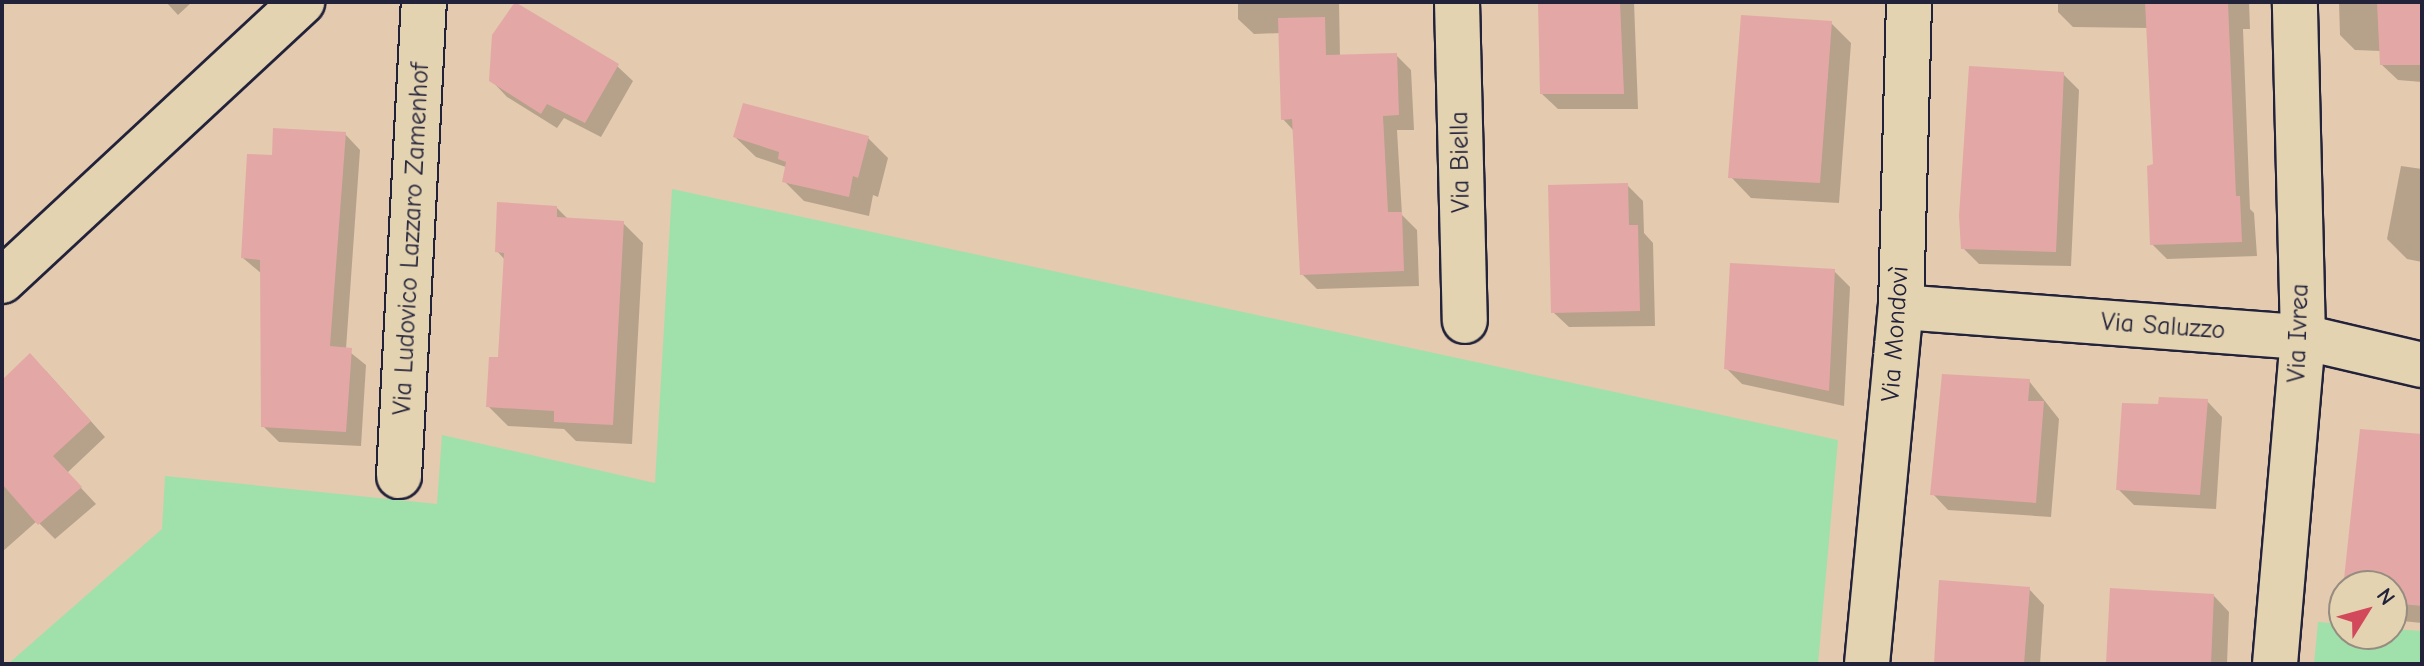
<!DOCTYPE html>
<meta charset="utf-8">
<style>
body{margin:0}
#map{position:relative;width:2424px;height:666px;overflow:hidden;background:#e4caae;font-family:"Comic Neue",sans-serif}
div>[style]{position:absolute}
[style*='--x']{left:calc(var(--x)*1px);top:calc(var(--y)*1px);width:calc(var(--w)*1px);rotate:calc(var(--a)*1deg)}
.green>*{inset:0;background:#a0e1ab}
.shadow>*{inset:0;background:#0003}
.building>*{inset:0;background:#e3a8a5}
.roads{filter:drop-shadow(2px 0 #22223b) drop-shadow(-2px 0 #22223b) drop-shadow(0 2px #22223b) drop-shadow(0 -2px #22223b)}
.street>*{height:44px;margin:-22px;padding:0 22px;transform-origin:22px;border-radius:22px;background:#e4d3b0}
span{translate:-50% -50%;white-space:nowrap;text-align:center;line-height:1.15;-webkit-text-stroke:8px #e4d3b0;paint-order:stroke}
.street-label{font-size:26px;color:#22223b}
.frame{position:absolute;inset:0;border:4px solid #22223b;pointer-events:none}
.north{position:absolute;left:2328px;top:570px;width:80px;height:80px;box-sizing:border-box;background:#e4d3b0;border:2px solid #968c81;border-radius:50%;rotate:53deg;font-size:22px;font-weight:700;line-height:32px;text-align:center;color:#22223b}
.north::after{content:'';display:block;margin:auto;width:28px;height:36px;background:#d1495b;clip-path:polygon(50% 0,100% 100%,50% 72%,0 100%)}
</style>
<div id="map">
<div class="green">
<div style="clip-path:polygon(672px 189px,1838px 440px,1818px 664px,8px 664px,162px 529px,165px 476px,437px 504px,442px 435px,655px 483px)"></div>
<div style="clip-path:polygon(2318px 622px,2344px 624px,2344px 634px,2392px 634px,2392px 629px,2422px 631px,2422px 664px,2314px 664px)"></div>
</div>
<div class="shadow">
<div style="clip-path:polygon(166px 2px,192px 2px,178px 15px)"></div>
<div style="clip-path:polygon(1238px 2px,1339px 2px,1340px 57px,1396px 55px,1411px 70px,1414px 130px,1397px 130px,1402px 215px,1417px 230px,1419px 286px,1317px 289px,1302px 274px,1294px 131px,1283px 119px,1280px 33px,1254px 34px,1238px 19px)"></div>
<div style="clip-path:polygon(1540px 2px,1634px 2px,1638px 109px,1558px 109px,1542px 94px)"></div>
<div style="clip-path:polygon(2058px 2px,2249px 2px,2250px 29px,2243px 29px,2250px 209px,2254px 213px,2257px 256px,2167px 259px,2152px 244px,2155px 166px,2149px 28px,2073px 27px,2058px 12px)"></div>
<div style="clip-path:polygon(2339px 2px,2422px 2px,2422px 82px,2398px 80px,2382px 65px,2381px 51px,2355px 50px,2340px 35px)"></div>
<div style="clip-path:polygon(1831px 23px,1851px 43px,1839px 203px,1751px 198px,1731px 177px)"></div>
<div style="clip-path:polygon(617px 66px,633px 81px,601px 137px,564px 118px,557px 128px,507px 97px,491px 80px)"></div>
<div style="clip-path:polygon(2063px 74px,2079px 90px,2071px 266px,1979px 264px,1963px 248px)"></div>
<div style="clip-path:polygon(345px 134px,360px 150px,346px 349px,366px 365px,361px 446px,279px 442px,263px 426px,262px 274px,243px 258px,274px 157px)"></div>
<div style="clip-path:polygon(735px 137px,868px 138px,888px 158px,878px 197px,873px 195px,869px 216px,804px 201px,784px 181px,786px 167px,756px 157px)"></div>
<div style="clip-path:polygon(2401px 166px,2422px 169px,2422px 262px,2407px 259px,2387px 239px)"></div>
<div style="clip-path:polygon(1627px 185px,1643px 201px,1644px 233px,1653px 243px,1655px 326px,1569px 327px,1553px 312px)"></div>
<div style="clip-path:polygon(557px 208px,569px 220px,623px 223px,643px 243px,632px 444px,576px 441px,564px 429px,508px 426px,488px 406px,500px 359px,506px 261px,497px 251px)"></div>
<div style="clip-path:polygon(1834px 271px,1850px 287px,1844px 406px,1742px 384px,1726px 368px)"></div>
<div style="clip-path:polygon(46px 371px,105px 437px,67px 473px,96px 504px,55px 539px,37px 521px,2px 552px,2px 382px)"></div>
<div style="clip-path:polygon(2029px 381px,2059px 419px,2051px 517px,1948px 510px,1933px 494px)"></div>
<div style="clip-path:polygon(2207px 401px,2222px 417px,2216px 509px,2134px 505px,2118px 489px,2160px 406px)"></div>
<div style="clip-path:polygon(2422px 436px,2422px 623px,2392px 620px,2392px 586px,2345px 586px)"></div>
<div style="clip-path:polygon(2029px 589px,2044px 605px,2040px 664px,1936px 664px)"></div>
<div style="clip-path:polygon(2214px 596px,2229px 612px,2227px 664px,2108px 664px)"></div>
</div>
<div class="building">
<div style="clip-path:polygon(515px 2px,619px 64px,585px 123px,547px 104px,541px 114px,489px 81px,492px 35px)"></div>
<div style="clip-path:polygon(1538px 2px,1620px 2px,1624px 94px,1540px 94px)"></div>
<div style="clip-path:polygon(2145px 2px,2228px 2px,2236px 196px,2240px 196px,2242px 242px,2150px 245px,2147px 166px,2153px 164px)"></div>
<div style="clip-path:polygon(2377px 2px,2422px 2px,2422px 65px,2380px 65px)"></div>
<div style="clip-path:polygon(1741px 15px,1832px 21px,1820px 183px,1728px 178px)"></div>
<div style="clip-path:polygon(1325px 17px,1326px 55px,1397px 53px,1399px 115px,1383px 116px,1388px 212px,1402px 212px,1404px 271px,1300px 275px,1292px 119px,1281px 120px,1278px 18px)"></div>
<div style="clip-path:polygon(1969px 66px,2064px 72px,2056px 252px,1961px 249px,1959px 216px)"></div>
<div style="clip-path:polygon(743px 103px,869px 136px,858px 178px,853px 176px,849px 197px,782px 182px,786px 162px,778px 159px,779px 152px,733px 137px)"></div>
<div style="clip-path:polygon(273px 128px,346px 132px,330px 346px,352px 348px,346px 432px,261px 427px,260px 260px,241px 258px,247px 154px,272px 155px)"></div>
<div style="clip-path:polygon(1628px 183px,1629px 225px,1638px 225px,1640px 311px,1551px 313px,1548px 185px)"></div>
<div style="clip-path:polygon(497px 202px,557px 206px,557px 217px,624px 221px,613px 425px,554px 422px,554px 411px,486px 407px,489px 357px,498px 357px,504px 253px,495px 252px)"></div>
<div style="clip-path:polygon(1730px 263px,1835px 269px,1829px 391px,1724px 369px)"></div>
<div style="clip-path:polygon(30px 353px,91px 421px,53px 456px,82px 487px,38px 525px,2px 484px,2px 380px)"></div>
<div style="clip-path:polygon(1942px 374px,2030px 379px,2028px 401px,2044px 401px,2036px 503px,1930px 495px)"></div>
<div style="clip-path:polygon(2159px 397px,2208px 399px,2200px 495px,2116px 490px,2122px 403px,2158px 404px)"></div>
<div style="clip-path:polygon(2360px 429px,2422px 434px,2422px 606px,2392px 603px,2392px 586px,2344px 586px,2342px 598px)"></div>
<div style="clip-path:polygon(1939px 580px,2030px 587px,2024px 664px,1934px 664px)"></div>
<div style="clip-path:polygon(2110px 588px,2214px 594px,2211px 664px,2106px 664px)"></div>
</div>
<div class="roads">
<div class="street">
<div style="--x:1457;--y:2;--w:319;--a:88.6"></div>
<div style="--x:2;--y:281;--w:410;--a:-42.9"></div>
<div style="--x:1901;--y:307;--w:403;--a:4.3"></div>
<div style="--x:2303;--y:337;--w:122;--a:13.2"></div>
<div style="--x:399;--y:476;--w:475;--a:-87"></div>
<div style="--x:1867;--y:664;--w:359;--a:-84.6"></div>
<div style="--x:1901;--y:307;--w:305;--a:-88.5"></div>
<div style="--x:2275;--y:664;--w:328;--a:-85.1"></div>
<div style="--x:2303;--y:337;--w:335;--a:-91.4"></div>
</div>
</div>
<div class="street-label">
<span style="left:1461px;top:162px;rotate:-91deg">Via Biella</span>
<span style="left:412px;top:239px;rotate:-87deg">Via Ludovico Lazzaro Zamenhof</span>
<span style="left:2163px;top:327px;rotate:4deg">Via Saluzzo</span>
<span style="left:2299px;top:333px;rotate:-88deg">Via Ivrea</span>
<span style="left:1896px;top:334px;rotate:-86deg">Via Mondovì</span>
</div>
<div class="frame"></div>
<div class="north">N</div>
</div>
